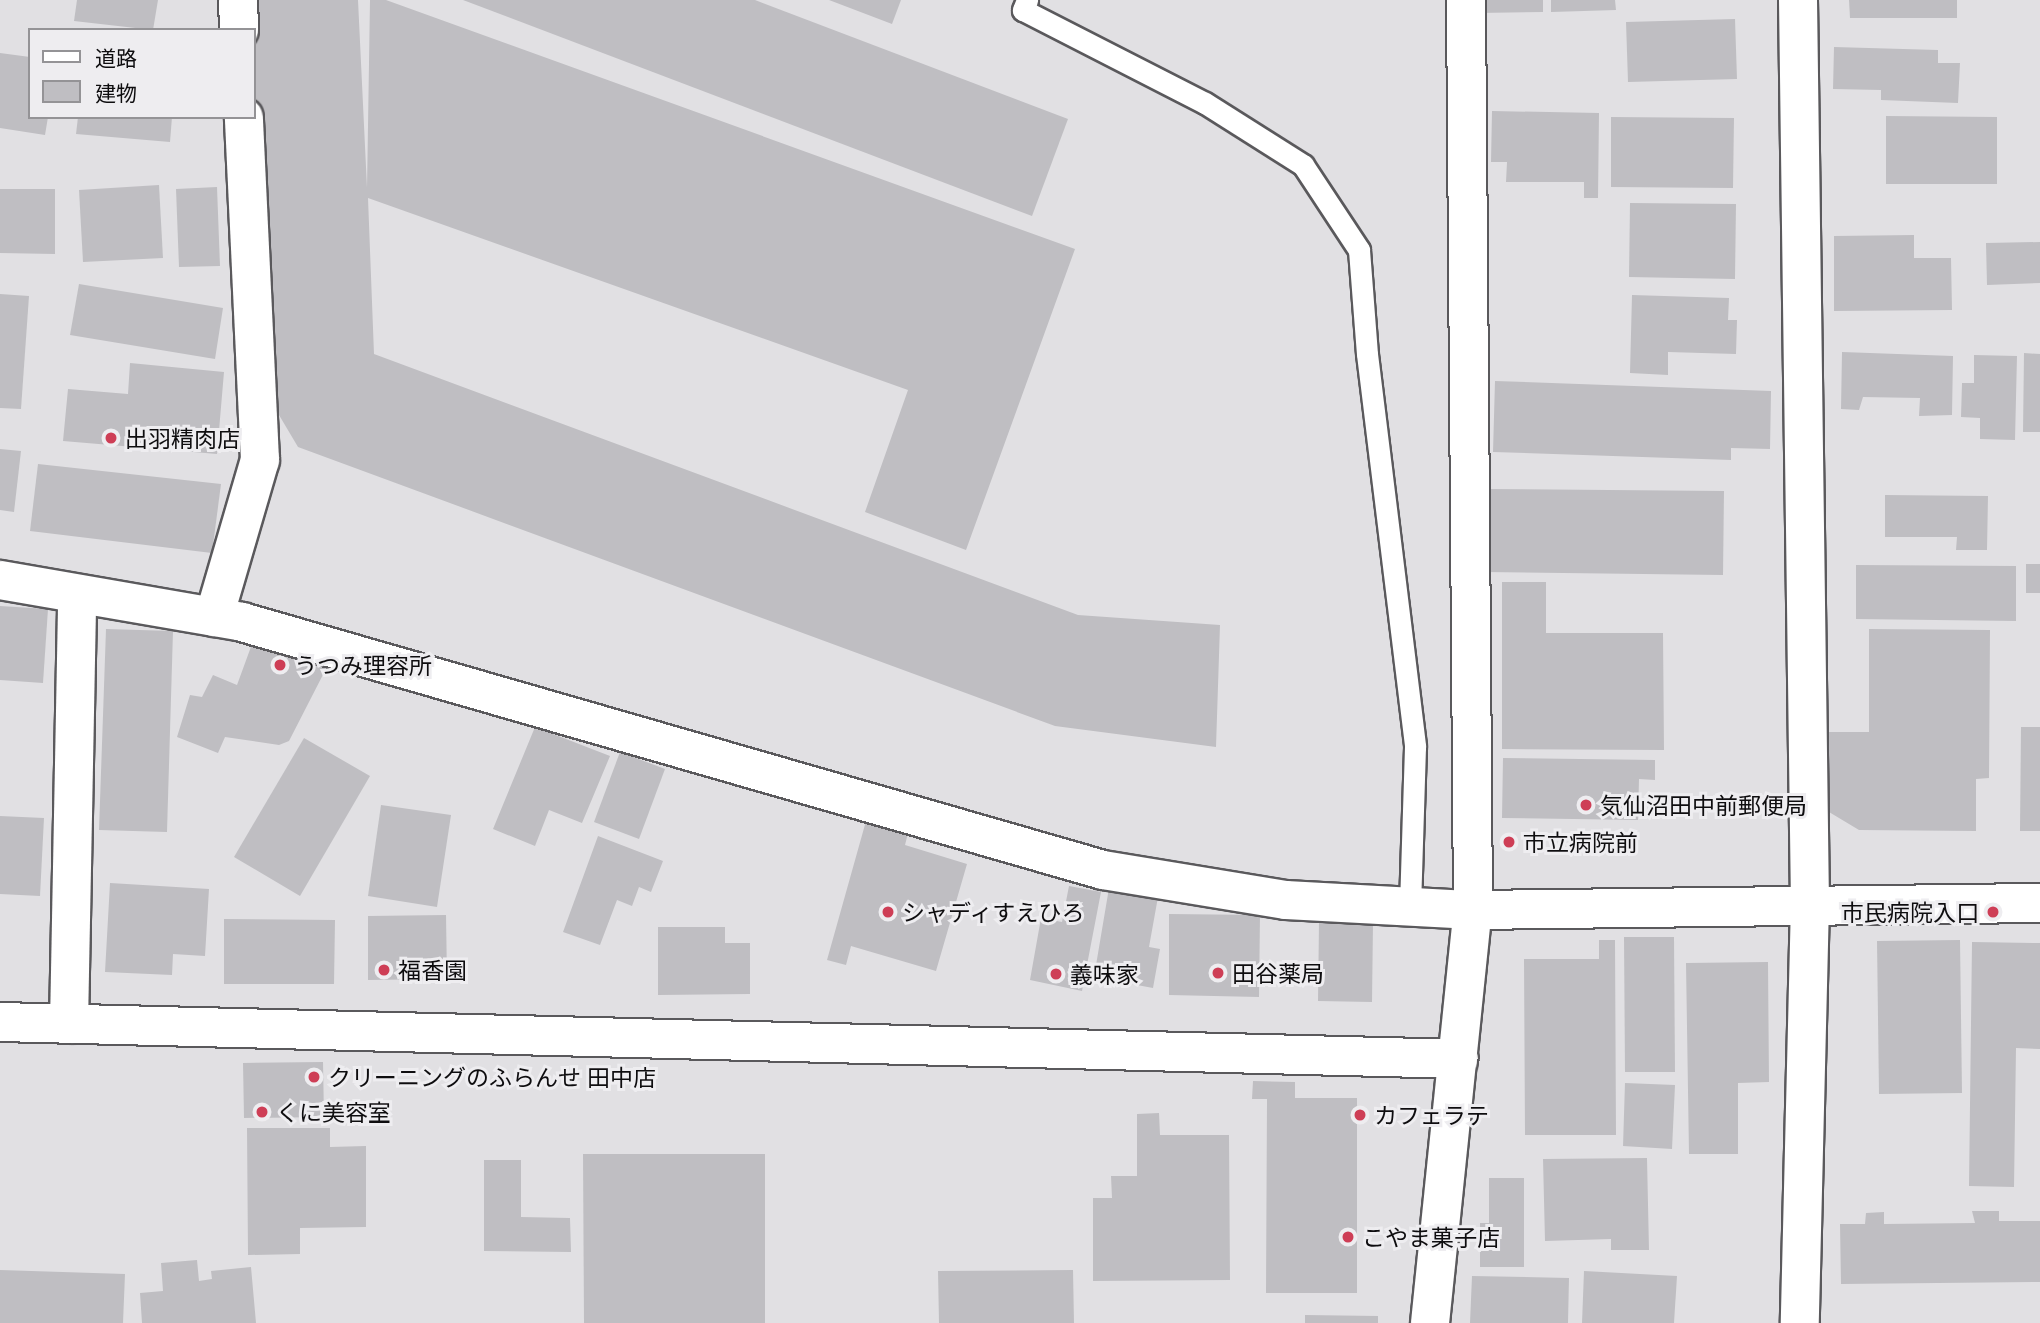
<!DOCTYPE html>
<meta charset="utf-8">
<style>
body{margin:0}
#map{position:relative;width:2040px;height:1323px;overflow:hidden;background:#e1e0e3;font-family:Lato,"Noto Sans JP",sans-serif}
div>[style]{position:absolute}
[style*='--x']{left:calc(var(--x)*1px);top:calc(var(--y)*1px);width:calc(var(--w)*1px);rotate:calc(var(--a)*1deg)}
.building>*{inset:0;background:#bfbec2}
.roads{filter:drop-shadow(2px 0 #5a595c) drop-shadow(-2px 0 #5a595c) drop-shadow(0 2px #5a595c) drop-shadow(0 -2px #5a595c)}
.lane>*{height:21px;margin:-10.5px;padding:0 10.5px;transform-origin:10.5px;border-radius:10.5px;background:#fff}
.street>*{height:38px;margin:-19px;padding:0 19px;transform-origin:19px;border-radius:19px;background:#fff}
.dots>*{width:19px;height:19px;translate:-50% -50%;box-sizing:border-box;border:4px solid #eeedf0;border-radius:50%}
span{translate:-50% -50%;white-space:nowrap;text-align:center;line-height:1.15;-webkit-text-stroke:6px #eeedf0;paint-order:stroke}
.poi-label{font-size:23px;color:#0e0d0f}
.left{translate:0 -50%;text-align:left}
.right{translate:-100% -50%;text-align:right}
.legend{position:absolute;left:28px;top:28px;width:228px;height:91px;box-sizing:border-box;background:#eeedf0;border:2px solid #949396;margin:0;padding:9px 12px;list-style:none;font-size:21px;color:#0e0d0f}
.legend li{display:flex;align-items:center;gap:14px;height:35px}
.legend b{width:35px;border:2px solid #949396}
</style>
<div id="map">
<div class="building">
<div style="clip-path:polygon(77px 0,158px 0,153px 30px,74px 21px)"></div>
<div style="clip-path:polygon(240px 0,358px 0,367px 188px,370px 0,386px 0,1075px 249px,966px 550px,865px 512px,908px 390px,368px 198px,374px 354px,1078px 615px,1220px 625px,1216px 747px,1055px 726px,298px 447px,260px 383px,254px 30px)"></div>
<div style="clip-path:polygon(463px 0,755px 0,1068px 119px,1032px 216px)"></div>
<div style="clip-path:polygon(829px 0,901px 0,892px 24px)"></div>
<div style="clip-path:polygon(1477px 0,1543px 0,1543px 12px,1477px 13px)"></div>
<div style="clip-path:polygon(1551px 0,1615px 0,1616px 10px,1551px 12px)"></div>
<div style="clip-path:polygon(1849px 0,1957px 0,1957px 18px,1850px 18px)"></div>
<div style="clip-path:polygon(1735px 19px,1737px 79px,1628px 82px,1626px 22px)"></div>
<div style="clip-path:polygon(1834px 47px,1938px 50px,1938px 63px,1960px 63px,1958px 103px,1881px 100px,1881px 90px,1833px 89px)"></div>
<div style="clip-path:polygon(0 53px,30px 57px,30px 117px,48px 117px,45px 135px,0 128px)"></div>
<div style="clip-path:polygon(1492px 111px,1599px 113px,1598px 198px,1584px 198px,1584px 182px,1506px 182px,1507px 162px,1491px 162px)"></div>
<div style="clip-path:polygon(1886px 116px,1997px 117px,1997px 184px,1886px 184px)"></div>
<div style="clip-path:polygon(78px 117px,172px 117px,170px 142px,76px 134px)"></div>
<div style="clip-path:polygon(1611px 117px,1734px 118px,1733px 188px,1611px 187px)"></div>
<div style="clip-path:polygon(159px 185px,163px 258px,83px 262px,79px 190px)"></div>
<div style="clip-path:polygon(217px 187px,220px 266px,179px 267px,176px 189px)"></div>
<div style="clip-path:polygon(0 189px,55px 189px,55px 254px,0 253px)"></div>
<div style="clip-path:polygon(1630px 203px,1736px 204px,1735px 279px,1629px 277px)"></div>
<div style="clip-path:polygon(1914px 235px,1914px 258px,1951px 258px,1952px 310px,1834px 311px,1834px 236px)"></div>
<div style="clip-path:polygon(2040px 242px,2040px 283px,1987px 285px,1986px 243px)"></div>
<div style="clip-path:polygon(79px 284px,223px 308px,215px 359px,70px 335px)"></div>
<div style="clip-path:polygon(0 294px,29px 296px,21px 409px,0 408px)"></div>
<div style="clip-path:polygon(1632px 295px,1729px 298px,1728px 320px,1737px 320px,1736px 354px,1668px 352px,1668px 375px,1630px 373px)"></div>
<div style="clip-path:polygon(1842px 352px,1953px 356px,1952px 415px,1919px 416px,1920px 398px,1863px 397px,1859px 410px,1841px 409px)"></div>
<div style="clip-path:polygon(2024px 353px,2040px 354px,2040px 432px,2023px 432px)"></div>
<div style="clip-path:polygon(1974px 355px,2017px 356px,2015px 440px,1980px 439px,1980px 418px,1961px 417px,1962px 383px,1974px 383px)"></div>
<div style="clip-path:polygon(130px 363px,224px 372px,217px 454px,63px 441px,68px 389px,128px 394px)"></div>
<div style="clip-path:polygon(1495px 381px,1771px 391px,1770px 449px,1731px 448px,1731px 460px,1493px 452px)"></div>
<div style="clip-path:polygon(0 449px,21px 451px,14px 512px,0 510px)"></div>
<div style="clip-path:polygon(38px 464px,221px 484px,212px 553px,30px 531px)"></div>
<div style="clip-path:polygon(1484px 489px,1724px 491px,1723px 575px,1484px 572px)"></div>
<div style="clip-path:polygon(1885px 495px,1988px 496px,1987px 550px,1956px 550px,1957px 537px,1885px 537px)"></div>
<div style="clip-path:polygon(2026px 564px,2040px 564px,2040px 593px,2026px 593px)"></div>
<div style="clip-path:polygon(1856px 565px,2016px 566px,2016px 621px,1856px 619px)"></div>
<div style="clip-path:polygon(1502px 582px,1546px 582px,1546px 633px,1663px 633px,1664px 750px,1502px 749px)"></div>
<div style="clip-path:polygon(0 606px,48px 609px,43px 683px,0 680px)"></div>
<div style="clip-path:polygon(106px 629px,173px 631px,167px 832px,99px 830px)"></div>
<div style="clip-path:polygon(1869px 629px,1990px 630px,1989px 778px,1976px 779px,1976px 831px,1859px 830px,1829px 812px,1829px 732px,1869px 732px)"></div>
<div style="clip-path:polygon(252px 644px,330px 661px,289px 741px,279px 745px,225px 737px,218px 753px,177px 737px,190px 695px,202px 697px,213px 675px,237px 685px)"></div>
<div style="clip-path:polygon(535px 727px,610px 756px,582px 823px,549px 810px,535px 846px,493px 829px)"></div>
<div style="clip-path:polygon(2021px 727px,2040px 727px,2040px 831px,2020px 831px)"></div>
<div style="clip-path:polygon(304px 738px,370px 776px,300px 896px,234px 857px)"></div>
<div style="clip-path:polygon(620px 752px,665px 769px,639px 839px,594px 822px)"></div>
<div style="clip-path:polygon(1503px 758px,1655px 760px,1655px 780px,1639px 779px,1638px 820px,1502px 818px)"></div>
<div style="clip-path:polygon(381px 805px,451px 815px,437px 907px,368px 896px)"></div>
<div style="clip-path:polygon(0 816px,44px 818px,40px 896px,0 894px)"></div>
<div style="clip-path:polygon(866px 821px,908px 833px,905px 845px,967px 864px,936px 971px,851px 946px,846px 965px,827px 960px)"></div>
<div style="clip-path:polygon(598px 836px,663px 861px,651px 892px,639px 887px,632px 906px,617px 900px,600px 945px,563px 932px)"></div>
<div style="clip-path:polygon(110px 883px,209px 889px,205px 956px,173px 954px,172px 975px,105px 972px)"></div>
<div style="clip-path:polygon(1069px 886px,1101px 892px,1082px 991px,1030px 980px,1041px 918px,1062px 922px)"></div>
<div style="clip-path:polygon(1109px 888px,1158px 897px,1149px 947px,1160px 949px,1153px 988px,1094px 977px)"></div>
<div style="clip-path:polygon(1169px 914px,1260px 915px,1259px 997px,1169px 995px)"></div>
<div style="clip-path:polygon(446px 915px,447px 979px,368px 980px,368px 916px)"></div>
<div style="clip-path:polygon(224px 919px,335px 920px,334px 984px,224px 984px)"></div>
<div style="clip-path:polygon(1319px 922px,1373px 923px,1372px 1002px,1318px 1001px)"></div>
<div style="clip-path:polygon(658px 927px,725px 927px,725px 943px,750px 943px,750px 994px,658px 995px)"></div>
<div style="clip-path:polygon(1624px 937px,1674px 937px,1675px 1072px,1625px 1072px)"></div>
<div style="clip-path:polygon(1599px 940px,1615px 940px,1616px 1135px,1525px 1135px,1524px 959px,1599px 959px)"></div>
<div style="clip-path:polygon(1960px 940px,1962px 1093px,1879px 1094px,1877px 941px)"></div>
<div style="clip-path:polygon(1972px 942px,2040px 943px,2040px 1049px,2016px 1048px,2014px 1187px,1969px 1186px)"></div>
<div style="clip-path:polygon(1768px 962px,1769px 1082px,1738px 1083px,1738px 1154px,1689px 1154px,1686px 963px)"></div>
<div style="clip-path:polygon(323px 1062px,324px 1117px,244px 1118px,243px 1063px)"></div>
<div style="clip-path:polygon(1253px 1081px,1295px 1082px,1295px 1098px,1357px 1098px,1357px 1293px,1266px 1293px,1267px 1099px,1252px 1099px)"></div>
<div style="clip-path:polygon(1625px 1083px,1675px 1085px,1672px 1149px,1623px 1146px)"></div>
<div style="clip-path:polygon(1159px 1113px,1160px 1135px,1229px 1135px,1230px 1280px,1093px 1281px,1093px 1198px,1112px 1198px,1111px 1176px,1137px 1176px,1137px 1114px)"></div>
<div style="clip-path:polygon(247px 1128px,330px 1128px,330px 1147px,366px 1146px,366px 1227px,300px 1228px,300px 1254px,248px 1255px)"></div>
<div style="clip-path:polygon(583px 1154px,765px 1154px,765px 1323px,584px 1323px)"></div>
<div style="clip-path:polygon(1647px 1158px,1649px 1250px,1611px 1250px,1611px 1239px,1545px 1241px,1543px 1159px)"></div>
<div style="clip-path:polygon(484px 1160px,521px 1160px,521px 1217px,570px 1218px,571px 1252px,484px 1251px)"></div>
<div style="clip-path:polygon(1489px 1178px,1524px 1178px,1524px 1267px,1480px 1267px,1480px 1223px,1489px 1223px)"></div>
<div style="clip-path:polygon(1972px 1211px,1999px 1211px,1999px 1221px,2040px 1221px,2040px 1282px,1841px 1284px,1840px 1224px,1865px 1224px,1866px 1213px,1884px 1212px,1884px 1224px,1975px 1223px)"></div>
<div style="clip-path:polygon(197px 1260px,199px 1281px,212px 1279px,211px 1271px,251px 1267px,256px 1323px,142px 1323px,140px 1293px,163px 1291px,161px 1263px)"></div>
<div style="clip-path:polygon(0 1270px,125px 1274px,123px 1323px,0 1323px)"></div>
<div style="clip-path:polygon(1073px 1270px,1074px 1323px,939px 1323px,938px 1271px)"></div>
<div style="clip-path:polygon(1584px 1271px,1677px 1276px,1674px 1323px,1582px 1323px)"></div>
<div style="clip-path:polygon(1472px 1276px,1569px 1278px,1568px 1323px,1470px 1323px)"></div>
<div style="clip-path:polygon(1305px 1315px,1378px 1316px,1378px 1323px,1305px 1323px)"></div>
</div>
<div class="roads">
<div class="lane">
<div style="--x:1027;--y:0;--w:11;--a:112"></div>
<div style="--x:1023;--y:10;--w:204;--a:27.1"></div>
<div style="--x:1205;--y:103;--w:116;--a:32.3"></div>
<div style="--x:1303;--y:165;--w:102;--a:56.6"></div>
<div style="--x:1359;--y:250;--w:104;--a:85.6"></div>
<div style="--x:1367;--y:354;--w:396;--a:83"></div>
<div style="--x:1415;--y:747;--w:160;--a:91.8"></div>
</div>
<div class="street">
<div style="--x:238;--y:0;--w:30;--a:88"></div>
<div style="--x:1798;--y:0;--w:903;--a:89.24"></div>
<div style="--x:1810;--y:903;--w:420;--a:91.4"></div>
<div style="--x:0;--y:580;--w:246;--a:9.8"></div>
<div style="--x:242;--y:622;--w:896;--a:16.07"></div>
<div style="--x:1103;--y:870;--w:185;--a:9.3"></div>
<div style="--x:1286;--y:900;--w:187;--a:3.1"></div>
<div style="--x:1473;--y:910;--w:567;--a:-0.71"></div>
<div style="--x:214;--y:617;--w:164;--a:-73.7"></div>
<div style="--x:260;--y:460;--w:343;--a:-92.7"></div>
<div style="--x:0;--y:1022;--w:1459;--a:1.45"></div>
<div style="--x:69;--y:1024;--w:430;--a:-88.9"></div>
<div style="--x:1430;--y:1323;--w:415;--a:-84.1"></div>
<div style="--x:1473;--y:910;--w:910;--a:-90.44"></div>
</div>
</div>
<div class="dots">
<div style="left:111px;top:438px;background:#ce3e56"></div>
<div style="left:280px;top:665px;background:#ce3e56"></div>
<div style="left:1586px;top:805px;background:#ce3e56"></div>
<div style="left:1509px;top:842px;background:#ce3e56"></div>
<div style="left:888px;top:912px;background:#ce3e56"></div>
<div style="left:1993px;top:912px;background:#ce3e56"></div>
<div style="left:384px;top:970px;background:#ce3e56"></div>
<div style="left:1218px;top:973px;background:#ce3e56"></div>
<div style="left:1056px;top:974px;background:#ce3e56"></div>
<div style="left:314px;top:1077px;background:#ce3e56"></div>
<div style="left:262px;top:1112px;background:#ce3e56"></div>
<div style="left:1360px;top:1115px;background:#ce3e56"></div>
<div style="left:1348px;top:1237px;background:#ce3e56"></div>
</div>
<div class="poi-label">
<span class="left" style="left:125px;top:438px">出羽精肉店</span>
<span class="left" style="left:294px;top:665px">うつみ理容所</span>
<span class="left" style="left:1600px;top:805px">気仙沼田中前郵便局</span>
<span class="left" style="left:1523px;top:842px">市立病院前</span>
<span class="left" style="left:902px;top:912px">シャディすえひろ</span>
<span class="right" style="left:1979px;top:912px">市民病院入口</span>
<span class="left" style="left:398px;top:970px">福香園</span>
<span class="left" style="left:1232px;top:973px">田谷薬局</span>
<span class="left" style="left:1070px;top:974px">義味家</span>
<span class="left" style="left:328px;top:1077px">クリーニングのふらんせ 田中店</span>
<span class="left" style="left:276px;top:1112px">くに美容室</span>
<span class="left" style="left:1374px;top:1115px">カフェラテ</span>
<span class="left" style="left:1362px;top:1237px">こやま菓子店</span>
</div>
<ul class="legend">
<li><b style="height:9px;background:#fff"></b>道路</li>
<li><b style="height:19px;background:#bfbec2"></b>建物</li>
</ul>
</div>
